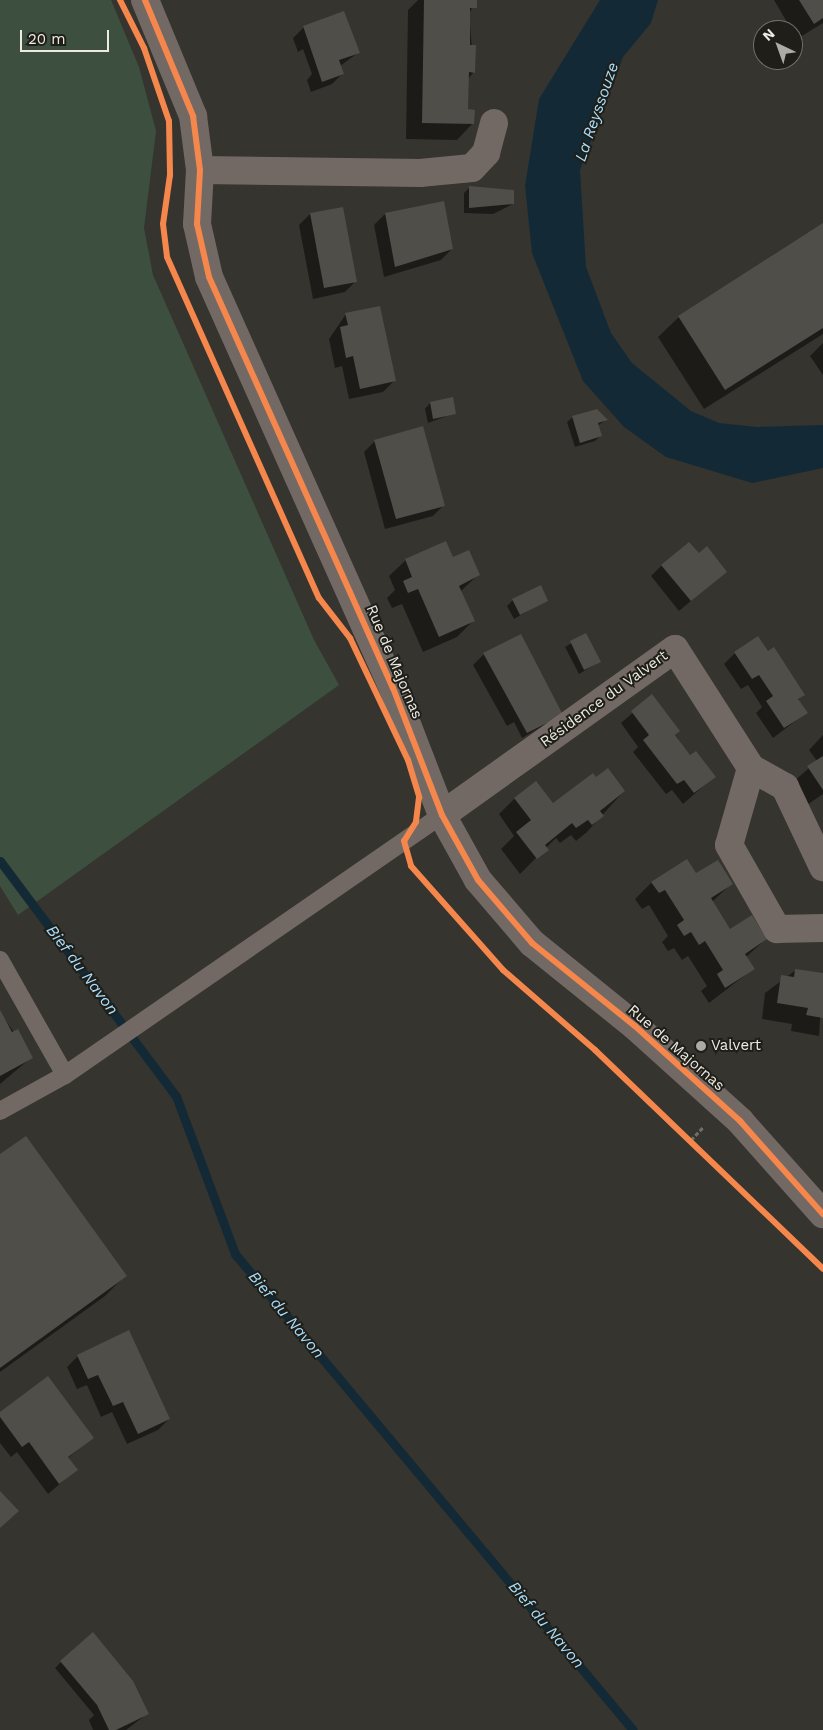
<!DOCTYPE html>
<meta charset="utf-8">
<style>
body{margin:0}
#map{position:relative;width:823px;height:1730px;overflow:hidden;background:#36342e;font-family:"Work Sans",sans-serif}
div>[style]{position:absolute}
[style*='--x']{left:calc(var(--x)*1px);top:calc(var(--y)*1px);width:calc(var(--w)*1px);rotate:calc(var(--a)*1deg)}
.green>*{inset:0;background:#3d4f3e}
.water>*{inset:0;background:#132a36}
.shadow>*{inset:0;background:#0007}
.stream>*{height:9px;margin:-4.5px;padding:0 4.5px;transform-origin:4.5px;border-radius:4.5px;background:#132a36}
.building>*{inset:0;background:#4f4e49}
.path>*{height:3px;margin-top:-1.5px;transform-origin:0;background:repeating-linear-gradient(90deg,#726c69 0 4px,transparent 0 6.5px)}
.service>*{height:18px;margin:-9px;padding:0 9px;transform-origin:9px;border-radius:9px;background:#726965}
.minor>*{height:28px;margin:-14px;padding:0 14px;transform-origin:14px;border-radius:14px;background:#726965}
.cycleway>*{height:6px;margin:-3px;padding:0 3px;transform-origin:3px;border-radius:3px;background:#f5874c}
.dots>*{width:14px;height:14px;translate:-50% -50%;box-sizing:border-box;border:2px solid #1f1e18;border-radius:50%}
span{translate:-50% -50%;white-space:nowrap;text-align:center;line-height:1.15;-webkit-text-stroke:4px #1f1e18;paint-order:stroke}
.street-label{font-size:15px;color:#ecebe3}
.poi-label{font-size:15px;color:#ecebe3}
.left{translate:0 -50%;text-align:left}
.water-label{font-size:16px;color:#a7defc;font-style:italic}
.north{position:absolute;left:753px;top:20px;width:50px;height:50px;box-sizing:border-box;background:#1f1e18;border:1px solid #717069;border-radius:50%;rotate:318deg;font-size:14px;font-weight:700;line-height:20px;text-align:center;color:#ecebe3}
.north::after{content:'';display:block;margin:auto;width:18px;height:22px;background:#acaba4;clip-path:polygon(50% 0,100% 100%,50% 72%,0 100%)}
.scale{position:absolute;left:20px;top:30px;width:89px;height:22px;box-sizing:border-box;border:2px solid #ecebe3;border-top:0;padding-left:6px;font-size:15px;line-height:18px;white-space:nowrap;color:#ecebe3;-webkit-text-stroke:4px #1f1e18;paint-order:stroke}
</style>
<div id="map">
<div class="green">
<div style="clip-path:polygon(0 0,111px 0,139px 67px,156px 131px,144px 228px,153px 275px,314px 640px,339px 685px,18px 915px,0 886px)"></div>
</div>
<div class="water">
<div style="clip-path:polygon(600px 0,658px 0,651px 23px,623px 57px,580px 170px,586px 267px,611px 333px,632px 363px,691px 411px,719px 423px,757px 427px,823px 425px,823px 468px,752px 483px,666px 457px,624px 427px,583px 381px,532px 253px,525px 186px,539px 99px)"></div>
</div>
<div class="shadow">
<div style="clip-path:polygon(418px 0,476px 0,469px 14px,474px 72px,468px 79px,467px 111px,473px 123px,457px 140px,406px 139px,408px 10px)"></div>
<div style="clip-path:polygon(774px 0,823px 0,823px 23px,797px 39px)"></div>
<div style="clip-path:polygon(304px 27px,358px 53px,340px 66px,343px 73px,332px 84px,311px 92px,307px 80px,312px 74px,303px 49px,298px 52px,293px 38px)"></div>
<div style="clip-path:polygon(469px 188px,513px 204px,493px 214px,464px 213px,464px 193px)"></div>
<div style="clip-path:polygon(310px 214px,356px 281px,345px 292px,313px 299px,299px 225px)"></div>
<div style="clip-path:polygon(385px 214px,452px 249px,441px 260px,384px 277px,374px 225px)"></div>
<div style="clip-path:polygon(823px 225px,823px 334px,704px 409px,658px 337px,679px 317px)"></div>
<div style="clip-path:polygon(346px 314px,394px 381px,383px 392px,349px 399px,342px 366px,335px 368px,329px 339px)"></div>
<div style="clip-path:polygon(823px 343px,823px 375px,810px 356px)"></div>
<div style="clip-path:polygon(430px 403px,455px 413px,428px 423px,425px 409px)"></div>
<div style="clip-path:polygon(573px 417px,606px 420px,597px 426px,600px 436px,595px 441px,575px 447px,567px 422px)"></div>
<div style="clip-path:polygon(375px 441px,444px 505px,433px 516px,385px 529px,364px 452px)"></div>
<div style="clip-path:polygon(452px 559px,479px 574px,460px 592px,473px 621px,457px 637px,423px 652px,402px 604px,392px 608px,387px 598px,395px 590px,389px 576px,406px 560px)"></div>
<div style="clip-path:polygon(662px 565px,725px 572px,679px 611px,651px 576px)"></div>
<div style="clip-path:polygon(513px 600px,547px 600px,514px 619px,507px 606px)"></div>
<div style="clip-path:polygon(585px 635px,599px 662px,579px 674px,565px 647px)"></div>
<div style="clip-path:polygon(735px 653px,767px 653px,803px 694px,798px 700px,806px 713px,773px 738px,756px 713px,762px 707px,748px 685px,741px 689px,724px 664px)"></div>
<div style="clip-path:polygon(484px 654px,562px 715px,522px 738px,514px 722px,507px 726px,473px 665px)"></div>
<div style="clip-path:polygon(652px 696px,689px 757px,714px 777px,683px 804px,672px 790px,666px 794px,633px 752px,638px 747px,621px 723px)"></div>
<div style="clip-path:polygon(823px 735px,823px 794px,807px 805px,792px 783px,817px 761px,809px 750px)"></div>
<div style="clip-path:polygon(596px 779px,624px 791px,587px 832px,576px 841px,571px 835px,560px 843px,556px 838px,520px 874px,501px 849px,514px 836px,499px 814px,515px 798px,552px 804px)"></div>
<div style="clip-path:polygon(694px 873px,731px 884px,712px 902px,730px 930px,766px 939px,746px 957px,753px 969px,709px 1003px,701px 991px,707px 986px,688px 956px,682px 960px,674px 948px,668px 951px,662px 942px,668px 936px,649px 905px,642px 909px,635px 899px,652px 882px)"></div>
<div style="clip-path:polygon(796px 970px,823px 974px,819px 1036px,791px 1031px,792px 1024px,762px 1019px,765px 993px)"></div>
<div style="clip-path:polygon(0 1013px,32px 1057px,0 1084px)"></div>
<div style="clip-path:polygon(0 1156px,125px 1276px,105px 1296px,0 1372px)"></div>
<div style="clip-path:polygon(78px 1356px,169px 1419px,158px 1430px,127px 1444px,112px 1412px,101px 1417px,87px 1385px,77px 1389px,67px 1367px)"></div>
<div style="clip-path:polygon(0 1413px,92px 1438px,68px 1458px,76px 1470px,48px 1494px,17px 1452px,11px 1457px,0 1443px)"></div>
<div style="clip-path:polygon(66px 1657px,147px 1714px,126px 1730px,93px 1730px,89px 1720px,94px 1715px,55px 1668px)"></div>
</div>
<div class="stream">
<div style="--x:0;--y:861;--w:294;--a:53.2"></div>
<div style="--x:176;--y:1096;--w:169;--a:69.5"></div>
<div style="--x:235;--y:1254;--w:620;--a:50.1"></div>
</div>
<div class="building">
<div style="clip-path:polygon(424px 0,477px 0,477px 8px,470px 8px,470px 45px,476px 45px,475px 73px,469px 72px,468px 109px,475px 110px,474px 124px,422px 123px)"></div>
<div style="clip-path:polygon(799px 0,823px 0,823px 18px,814px 24px)"></div>
<div style="clip-path:polygon(344px 11px,360px 53px,339px 60px,344px 74px,322px 82px,303px 26px)"></div>
<div style="clip-path:polygon(469px 186px,514px 190px,514px 204px,469px 208px)"></div>
<div style="clip-path:polygon(444px 201px,453px 249px,395px 267px,385px 213px)"></div>
<div style="clip-path:polygon(343px 207px,357px 282px,324px 288px,310px 213px)"></div>
<div style="clip-path:polygon(823px 223px,823px 328px,725px 390px,678px 316px)"></div>
<div style="clip-path:polygon(380px 306px,396px 381px,360px 389px,353px 356px,346px 358px,340px 327px,348px 325px,345px 313px)"></div>
<div style="clip-path:polygon(453px 397px,456px 414px,433px 419px,430px 402px)"></div>
<div style="clip-path:polygon(597px 409px,608px 420px,598px 423px,602px 436px,580px 443px,572px 416px)"></div>
<div style="clip-path:polygon(423px 426px,445px 506px,396px 519px,374px 440px)"></div>
<div style="clip-path:polygon(446px 541px,453px 557px,469px 550px,480px 575px,459px 586px,475px 621px,439px 637px,418px 589px,408px 593px,403px 581px,412px 577px,405px 559px)"></div>
<div style="clip-path:polygon(689px 542px,699px 553px,707px 546px,727px 572px,691px 601px,661px 565px)"></div>
<div style="clip-path:polygon(541px 585px,548px 601px,520px 615px,512px 599px)"></div>
<div style="clip-path:polygon(586px 633px,601px 662px,584px 670px,570px 641px)"></div>
<div style="clip-path:polygon(521px 634px,563px 715px,527px 733px,483px 653px)"></div>
<div style="clip-path:polygon(758px 636px,768px 651px,774px 647px,805px 695px,798px 699px,808px 713px,784px 728px,766px 701px,773px 696px,759px 675px,752px 679px,734px 652px)"></div>
<div style="clip-path:polygon(652px 694px,680px 731px,675px 735px,690px 755px,696px 751px,716px 777px,694px 793px,684px 780px,677px 784px,643px 740px,649px 735px,631px 711px)"></div>
<div style="clip-path:polygon(823px 756px,823px 790px,807px 766px)"></div>
<div style="clip-path:polygon(608px 768px,625px 791px,600px 811px,604px 816px,592px 825px,588px 820px,576px 828px,572px 823px,545px 845px,549px 850px,537px 859px,516px 832px,531px 820px,514px 798px,536px 781px,553px 803px,593px 773px,596px 777px)"></div>
<div style="clip-path:polygon(687px 859px,696px 873px,718px 860px,733px 884px,711px 898px,730px 929px,752px 915px,767px 939px,745px 954px,755px 969px,725px 988px,717px 974px,723px 970px,705px 941px,699px 945px,691px 932px,684px 936px,677px 925px,684px 920px,665px 890px,659px 893px,651px 882px)"></div>
<div style="clip-path:polygon(795px 969px,823px 973px,823px 1018px,806px 1015px,808px 1008px,777px 1003px,781px 975px,794px 977px)"></div>
<div style="clip-path:polygon(0 1010px,12px 1032px,18px 1029px,33px 1058px,0 1076px)"></div>
<div style="clip-path:polygon(26px 1136px,127px 1276px,0 1368px,0 1154px)"></div>
<div style="clip-path:polygon(129px 1330px,170px 1419px,138px 1434px,123px 1402px,113px 1406px,98px 1375px,88px 1379px,77px 1355px)"></div>
<div style="clip-path:polygon(48px 1376px,94px 1438px,68px 1457px,78px 1470px,59px 1484px,29px 1442px,22px 1447px,0 1417px,0 1412px)"></div>
<div style="clip-path:polygon(0 1491px,19px 1511px,0 1528px)"></div>
<div style="clip-path:polygon(93px 1632px,133px 1681px,149px 1714px,116px 1730px,109px 1730px,97px 1705px,60px 1661px)"></div>
</div>
<div class="path">
<div style="--x:691;--y:1140;--w:19;--a:-47"></div>
</div>
<div class="service">
<div style="--x:0;--y:960;--w:132;--a:60.5"></div>
<div style="--x:0;--y:1111;--w:74;--a:-29"></div>
<div style="--x:65;--y:1075;--w:458;--a:-34.6"></div>
</div>
<div class="minor">
<div style="--x:145;--y:0;--w:126;--a:67.5"></div>
<div style="--x:193;--y:116;--w:54;--a:82.6"></div>
<div style="--x:200;--y:170;--w:54;--a:93.2"></div>
<div style="--x:197;--y:224;--w:54;--a:77.2"></div>
<div style="--x:209;--y:277;--w:450;--a:65.9"></div>
<div style="--x:393;--y:688;--w:136;--a:68.9"></div>
<div style="--x:442;--y:815;--w:74;--a:61"></div>
<div style="--x:478;--y:880;--w:83;--a:49.4"></div>
<div style="--x:532;--y:943;--w:132;--a:38.9"></div>
<div style="--x:635;--y:1026;--w:142;--a:42.1"></div>
<div style="--x:740;--y:1121;--w:125;--a:48.3"></div>
<div style="--x:200;--y:170;--w:220;--a:0.8"></div>
<div style="--x:420;--y:173;--w:52;--a:-5.5"></div>
<div style="--x:472;--y:168;--w:21;--a:-47"></div>
<div style="--x:486;--y:153;--w:31;--a:-75"></div>
<div style="--x:751;--y:768;--w:39;--a:29"></div>
<div style="--x:785;--y:787;--w:89;--a:64.6"></div>
<div style="--x:442;--y:815;--w:286;--a:-35.5"></div>
<div style="--x:675;--y:649;--w:141;--a:57.4"></div>
<div style="--x:751;--y:768;--w:80;--a:105.9"></div>
<div style="--x:729;--y:845;--w:97;--a:60.3"></div>
<div style="--x:777;--y:929;--w:46;--a:-1.2"></div>
</div>
<div class="cycleway">
<div style="--x:120;--y:0;--w:54;--a:63.4"></div>
<div style="--x:144;--y:48;--w:77;--a:71.1"></div>
<div style="--x:169;--y:121;--w:54;--a:88.9"></div>
<div style="--x:170;--y:175;--w:49;--a:98.1"></div>
<div style="--x:163;--y:224;--w:33;--a:83"></div>
<div style="--x:167;--y:257;--w:373;--a:66"></div>
<div style="--x:319;--y:598;--w:51;--a:52.2"></div>
<div style="--x:350;--y:638;--w:135;--a:64.6"></div>
<div style="--x:408;--y:760;--w:39;--a:73"></div>
<div style="--x:419;--y:797;--w:25;--a:97"></div>
<div style="--x:416;--y:822;--w:22;--a:122"></div>
<div style="--x:404;--y:841;--w:26;--a:74"></div>
<div style="--x:411;--y:866;--w:139;--a:48.5"></div>
<div style="--x:503;--y:970;--w:122;--a:41"></div>
<div style="--x:595;--y:1050;--w:316;--a:43.8"></div>
<div style="--x:145;--y:0;--w:126;--a:67.5"></div>
<div style="--x:193;--y:116;--w:54;--a:82.6"></div>
<div style="--x:200;--y:170;--w:54;--a:93.2"></div>
<div style="--x:197;--y:224;--w:54;--a:77.2"></div>
<div style="--x:209;--y:277;--w:450;--a:65.9"></div>
<div style="--x:393;--y:688;--w:136;--a:68.9"></div>
<div style="--x:442;--y:815;--w:74;--a:61"></div>
<div style="--x:478;--y:880;--w:83;--a:49.4"></div>
<div style="--x:532;--y:943;--w:132;--a:38.9"></div>
<div style="--x:635;--y:1026;--w:142;--a:42.1"></div>
<div style="--x:740;--y:1121;--w:125;--a:48.3"></div>
</div>
<div class="dots">
<div style="left:701px;top:1046px;background:#acaba4"></div>
</div>
<div class="street-label">
<span style="left:394px;top:662px;rotate:67deg">Rue de Majornas</span>
<span style="left:604px;top:699px;rotate:-36deg">Résidence du Valvert</span>
<span style="left:676px;top:1048px;rotate:41deg">Rue de Majornas</span>
</div>
<div class="poi-label">
<span class="left" style="left:711px;top:1046px">Valvert</span>
</div>
<div class="water-label">
<span style="left:597px;top:112px;rotate:-71deg">La Reyssouze</span>
<span style="left:82px;top:970px;rotate:53deg">Bief du Navon</span>
<span style="left:286px;top:1315px;rotate:50deg">Bief du Navon</span>
<span style="left:546px;top:1625px;rotate:50deg">Bief du Navon</span>
</div>
<div class="north">N</div>
<div class="scale">20 m</div>
</div>
